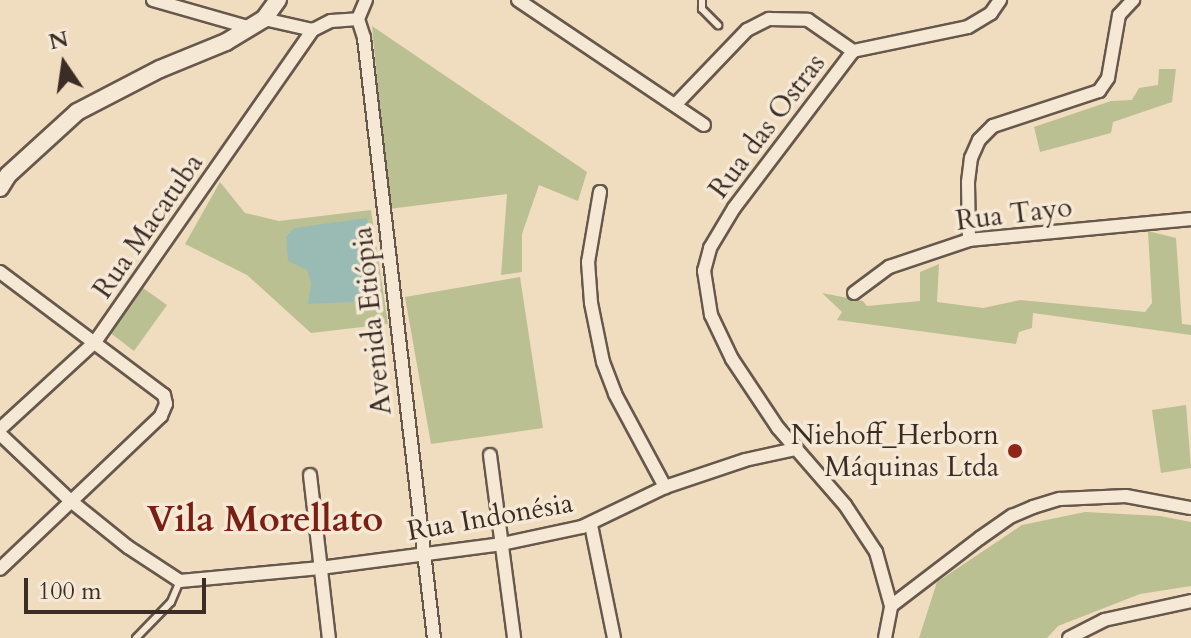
<!DOCTYPE html>
<meta charset="utf-8">
<style>
body{margin:0}
#map{position:relative;width:1191px;height:638px;overflow:hidden;background:#f0dcbf;font-family:Cardo,serif}
div>[style]{position:absolute}
[style*='--x']{left:calc(var(--x)*1px);top:calc(var(--y)*1px);width:calc(var(--w)*1px);rotate:calc(var(--a)*1deg)}
.green>*{inset:0;background:#bac092}
.water>*{inset:0;background:#9abbb4}
.roads{filter:drop-shadow(2px 0 #68584c) drop-shadow(-2px 0 #68584c) drop-shadow(0 2px #68584c) drop-shadow(0 -2px #68584c)}
.service>*{height:6px;margin:-3px;padding:0 3px;transform-origin:3px;border-radius:3px;background:#f5e8d5}
.minor>*{height:12px;margin:-6px;padding:0 6px;transform-origin:6px;border-radius:6px;background:#f5e8d5}
.tertiary>*{height:16px;margin:-8px;padding:0 8px;transform-origin:8px;border-radius:8px;background:#f5e8d5}
.dots>*{width:22px;height:22px;translate:-50% -50%;box-sizing:border-box;border:4px solid #f5e8d5;border-radius:50%}
span{translate:-50% -50%;white-space:nowrap;text-align:center;line-height:1.15;-webkit-text-stroke:7px #f5e8d5;paint-order:stroke}
.street-label{font-size:28px;color:#3b2c26}
.poi-label{font-size:28px;color:#3b2c26}
.right{translate:-100% -50%;text-align:right}
.district-label{font-size:36px;color:#7a1f14;font-weight:700}
.north{position:absolute;left:24px;top:24px;width:80px;height:80px;-webkit-text-stroke:6px #f5e8d5;paint-order:stroke;rotate:347deg;font-size:22px;font-weight:700;line-height:32px;text-align:center;color:#3b2c26}
.north::after{content:'';display:block;margin:auto;width:28px;height:36px;background:#3b2c26;clip-path:polygon(50% 0,100% 100%,50% 72%,0 100%)}
.scale{position:absolute;left:24px;top:578px;width:182px;height:36px;box-sizing:border-box;border:4px solid #3b2c26;border-top:0;padding-left:10px;font-size:24px;line-height:28px;white-space:nowrap;color:#3b2c26;-webkit-text-stroke:6px #f5e8d5;paint-order:stroke}
</style>
<div id="map">
<div class="green">
<div style="clip-path:polygon(372px 26px,587px 172px,578px 201px,539px 185px,522px 234px,522px 272px,501px 275px,507px 194px,389px 209px)"></div>
<div style="clip-path:polygon(1159px 69px,1176px 69px,1172px 102px,1113px 122px,1111px 133px,1040px 152px,1034px 127px,1111px 101px,1132px 100px,1139px 88px,1158px 85px)"></div>
<div style="clip-path:polygon(220px 182px,245px 213px,279px 221px,371px 210px,388px 324px,311px 333px,247px 275px,185px 244px)"></div>
<div style="clip-path:polygon(1148px 231px,1176px 238px,1182px 324px,1191px 325px,1191px 335px,1033px 313px,1032px 328px,1019px 332px,1016px 344px,837px 320px,842px 312px,822px 293px,863px 301px,867px 306px,920px 301px,920px 272px,939px 264px,937px 302px,983px 308px,1020px 300px,1145px 312px,1152px 303px)"></div>
<div style="clip-path:polygon(520px 277px,543px 428px,431px 444px,405px 297px)"></div>
<div style="clip-path:polygon(143px 288px,167px 305px,134px 351px,109px 332px)"></div>
<div style="clip-path:polygon(1186px 405px,1191px 468px,1161px 473px,1152px 410px)"></div>
<div style="clip-path:polygon(1085px 512px,1160px 516px,1191px 522px,1191px 586px,1140px 594px,1058px 626px,1047px 638px,919px 638px,937px 582px,1022px 525px)"></div>
</div>
<div class="water">
<div style="clip-path:polygon(367px 218px,376px 278px,353px 302px,308px 304px,311px 283px,307px 270px,288px 261px,286px 237px,294px 228px)"></div>
</div>
<div class="roads">
<div class="service">
<div style="--x:702;--y:0;--w:9;--a:90"></div>
<div style="--x:702;--y:9;--w:23;--a:45"></div>
<div style="--x:136;--y:638;--w:50;--a:-45.8"></div>
<div style="--x:171;--y:602;--w:23;--a:-67"></div>
</div>
<div class="minor">
<div style="--x:153;--y:0;--w:102;--a:15.9"></div>
<div style="--x:366;--y:0;--w:21;--a:113"></div>
<div style="--x:358;--y:19;--w:20;--a:72"></div>
<div style="--x:364;--y:38;--w:604;--a:83.35"></div>
<div style="--x:518;--y:0;--w:224;--a:33.9"></div>
<div style="--x:264;--y:19;--w:50;--a:12.7"></div>
<div style="--x:676;--y:104;--w:103;--a:-46.2"></div>
<div style="--x:747;--y:30;--w:25;--a:-27"></div>
<div style="--x:769;--y:19;--w:39;--a:1"></div>
<div style="--x:808;--y:20;--w:55;--a:34.6"></div>
<div style="--x:600;--y:192;--w:71;--a:99.7"></div>
<div style="--x:588;--y:262;--w:41;--a:85.8"></div>
<div style="--x:591;--y:303;--w:60;--a:78.5"></div>
<div style="--x:603;--y:362;--w:34;--a:69"></div>
<div style="--x:615;--y:394;--w:106;--a:61.7"></div>
<div style="--x:969;--y:240;--w:58;--a:-91"></div>
<div style="--x:968;--y:182;--w:24;--a:-83"></div>
<div style="--x:971;--y:158;--w:20;--a:-66"></div>
<div style="--x:979;--y:140;--w:20;--a:-45"></div>
<div style="--x:993;--y:126;--w:112;--a:-18.3"></div>
<div style="--x:1099;--y:91;--w:16;--a:-55"></div>
<div style="--x:1108;--y:78;--w:64;--a:-80.1"></div>
<div style="--x:1119;--y:15;--w:21;--a:-47"></div>
<div style="--x:0;--y:272;--w:205;--a:36.9"></div>
<div style="--x:164;--y:395;--w:9;--a:77"></div>
<div style="--x:166;--y:404;--w:13;--a:113"></div>
<div style="--x:161;--y:416;--w:222;--a:136.5"></div>
<div style="--x:854;--y:293;--w:44;--a:-36.6"></div>
<div style="--x:889;--y:267;--w:84;--a:-18.6"></div>
<div style="--x:969;--y:240;--w:223;--a:-5.4"></div>
<div style="--x:0;--y:429;--w:129;--a:-42.5"></div>
<div style="--x:95;--y:342;--w:381;--a:-55.1"></div>
<div style="--x:313;--y:30;--w:20;--a:-27"></div>
<div style="--x:331;--y:21;--w:27;--a:-4"></div>
<div style="--x:0;--y:434;--w:99;--a:43.4"></div>
<div style="--x:72;--y:502;--w:72;--a:38.8"></div>
<div style="--x:128;--y:547;--w:62;--a:33.2"></div>
<div style="--x:180;--y:581;--w:141;--a:-5.3"></div>
<div style="--x:320;--y:568;--w:184;--a:-7.5"></div>
<div style="--x:502;--y:544;--w:82;--a:-12"></div>
<div style="--x:582;--y:527;--w:92;--a:-25.7"></div>
<div style="--x:665;--y:487;--w:84;--a:-18.6"></div>
<div style="--x:745;--y:460;--w:51;--a:-12.4"></div>
<div style="--x:490;--y:455;--w:185;--a:82.5"></div>
<div style="--x:310;--y:475;--w:164;--a:83.4"></div>
<div style="--x:591;--y:525;--w:115;--a:78.5"></div>
<div style="--x:891;--y:606;--w:112;--a:-37.4"></div>
<div style="--x:980;--y:538;--w:39;--a:-35"></div>
<div style="--x:1012;--y:516;--w:23;--a:-23"></div>
<div style="--x:1033;--y:507;--w:28;--a:-17"></div>
<div style="--x:1060;--y:499;--w:66;--a:-2.6"></div>
<div style="--x:1126;--y:496;--w:66;--a:10.5"></div>
<div style="--x:885;--y:638;--w:33;--a:-79"></div>
<div style="--x:891;--y:606;--w:56;--a:-105.5"></div>
<div style="--x:876;--y:552;--w:56;--a:-123.4"></div>
<div style="--x:845;--y:505;--w:102;--a:-131"></div>
<div style="--x:778;--y:428;--w:83;--a:-123.7"></div>
<div style="--x:732;--y:359;--w:49;--a:-115.5"></div>
<div style="--x:711;--y:315;--w:45;--a:-99"></div>
<div style="--x:704;--y:271;--w:24;--a:-75"></div>
<div style="--x:710;--y:248;--w:47;--a:-59"></div>
<div style="--x:734;--y:208;--w:197;--a:-52.8"></div>
<div style="--x:853;--y:51;--w:117;--a:-11.8"></div>
<div style="--x:968;--y:27;--w:27;--a:-31"></div>
<div style="--x:991;--y:13;--w:16;--a:-55"></div>
<div style="--x:1069;--y:638;--w:39;--a:-27"></div>
<div style="--x:1104;--y:620;--w:89;--a:-12.3"></div>
</div>
<div class="tertiary">
<div style="--x:0;--y:188;--w:15;--a:-58"></div>
<div style="--x:8;--y:175;--w:93;--a:-42.4"></div>
<div style="--x:77;--y:112;--w:93;--a:-27.4"></div>
<div style="--x:160;--y:69;--w:71;--a:-22.2"></div>
<div style="--x:226;--y:42;--w:44;--a:-31.2"></div>
<div style="--x:264;--y:19;--w:24;--a:-54"></div>
</div>
</div>
<div class="dots">
<div style="left:1015px;top:451px;background:#8f2418"></div>
</div>
<div class="street-label">
<span style="left:767px;top:126px;rotate:-53deg">Rua das Ostras</span>
<span style="left:1014px;top:214px;rotate:-7deg">Rua Tayo</span>
<span style="left:148px;top:226px;rotate:-55deg">Rua Macatuba</span>
<span style="left:372px;top:321px;rotate:-96deg">Avenida Etiópia</span>
<span style="left:490px;top:517px;rotate:-10deg">Rua Indonésia</span>
</div>
<div class="poi-label">
<span class="right" style="left:999px;top:451px">Niehoff_Herborn<br>Máquinas Ltda</span>
</div>
<div class="district-label">
<span style="left:265px;top:520px">Vila Morellato</span>
</div>
<div class="north">N</div>
<div class="scale">100 m</div>
</div>
